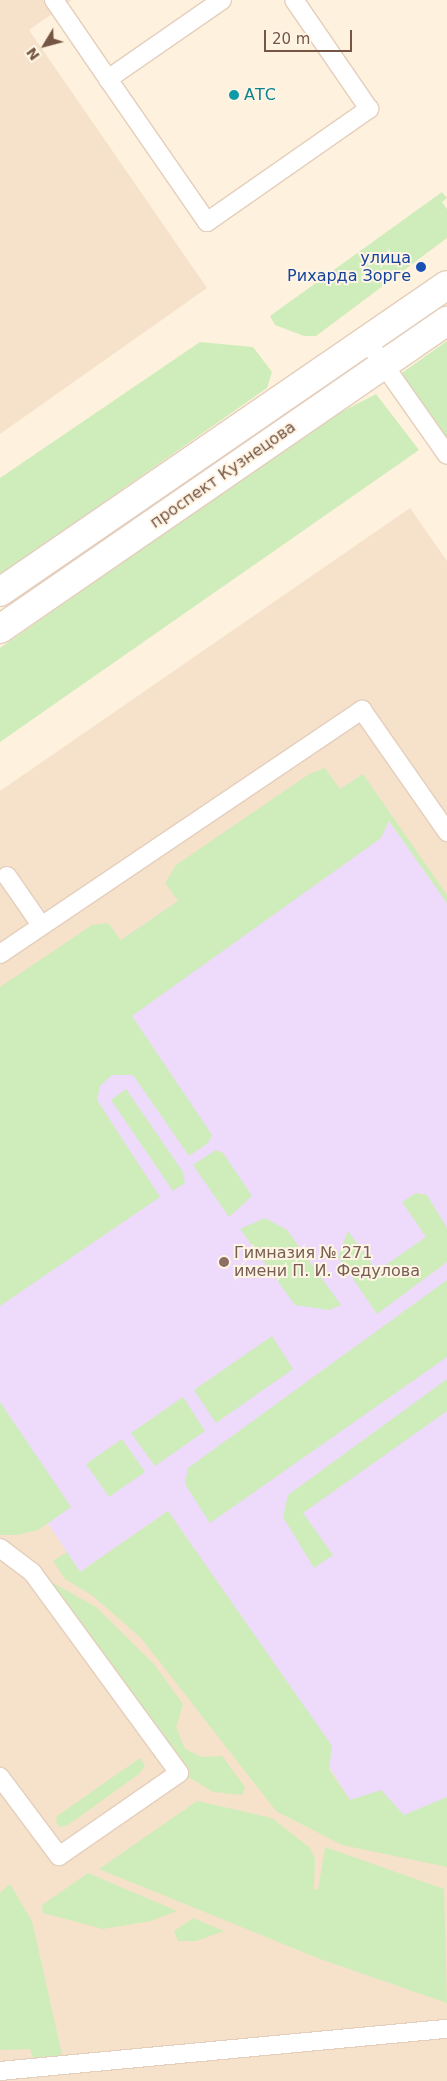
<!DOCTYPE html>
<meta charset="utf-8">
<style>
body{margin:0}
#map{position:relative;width:447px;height:2081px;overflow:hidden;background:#fef1dd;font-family:"DejaVu Sans",sans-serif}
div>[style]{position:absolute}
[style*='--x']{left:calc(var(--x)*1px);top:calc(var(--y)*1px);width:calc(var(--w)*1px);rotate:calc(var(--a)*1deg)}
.residential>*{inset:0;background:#f6e2cb}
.education>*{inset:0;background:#eedafa}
.green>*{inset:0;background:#cfecbb}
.roads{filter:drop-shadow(1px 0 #e4cebc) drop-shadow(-1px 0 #e4cebc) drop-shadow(0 1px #e4cebc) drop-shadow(0 -1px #e4cebc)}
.lane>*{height:18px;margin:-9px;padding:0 9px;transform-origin:9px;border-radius:9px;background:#fff}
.street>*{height:28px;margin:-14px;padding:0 14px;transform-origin:14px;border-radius:14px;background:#fff}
.dots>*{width:14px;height:14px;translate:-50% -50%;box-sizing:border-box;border:2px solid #fff5e5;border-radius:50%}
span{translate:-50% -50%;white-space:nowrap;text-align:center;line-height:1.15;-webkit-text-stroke:4px #fff5e5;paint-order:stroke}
.culture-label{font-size:16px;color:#0d838f}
.left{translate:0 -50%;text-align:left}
.transit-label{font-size:16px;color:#164399}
.right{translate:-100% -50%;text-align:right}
.street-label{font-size:16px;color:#755544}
.education-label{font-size:16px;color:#785e54}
.north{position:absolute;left:20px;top:20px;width:50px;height:50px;-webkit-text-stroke:4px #fff5e5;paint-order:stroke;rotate:233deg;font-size:14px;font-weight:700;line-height:20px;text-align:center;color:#755544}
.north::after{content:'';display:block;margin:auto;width:18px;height:22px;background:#755544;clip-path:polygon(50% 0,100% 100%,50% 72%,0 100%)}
.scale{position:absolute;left:264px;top:30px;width:88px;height:22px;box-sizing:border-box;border:2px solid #755544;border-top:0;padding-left:6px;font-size:15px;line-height:18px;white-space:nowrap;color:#755544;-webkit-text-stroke:4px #fff5e5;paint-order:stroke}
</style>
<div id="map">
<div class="residential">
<div style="clip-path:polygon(0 0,72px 0,29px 30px,207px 288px,0 434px)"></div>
<div style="clip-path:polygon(410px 508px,447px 561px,447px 2081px,0 2081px,0 791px)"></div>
</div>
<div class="education">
<div style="clip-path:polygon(358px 777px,447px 903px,447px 1851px,350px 1800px,168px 1511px,80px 1572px,34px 1502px,0 1510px,0 1023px)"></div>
</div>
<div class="green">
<div style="clip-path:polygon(442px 192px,447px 198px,442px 202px,447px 209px,447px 238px,316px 336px,304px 336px,275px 325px,270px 316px)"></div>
<div style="clip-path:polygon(447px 341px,447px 436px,444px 438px,399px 375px)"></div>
<div style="clip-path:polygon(200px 342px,253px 347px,272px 372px,267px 388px,0 575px,0 478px)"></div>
<div style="clip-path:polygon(376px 394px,419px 450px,0 742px,0 648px,330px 418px)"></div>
<div style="clip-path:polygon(325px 768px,340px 789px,363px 774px,447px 895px,447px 903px,389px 821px,381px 838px,132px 1016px,212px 1135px,208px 1143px,189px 1156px,133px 1075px,112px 1075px,100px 1086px,97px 1100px,160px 1197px,0 1306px,0 987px,92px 925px,108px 923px,121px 940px,178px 901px,165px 883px,176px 865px,309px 774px)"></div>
<div style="clip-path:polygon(126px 1089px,183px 1172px,185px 1183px,173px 1191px,111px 1100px)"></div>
<div style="clip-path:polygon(216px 1150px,223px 1153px,252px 1196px,229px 1217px,193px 1165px)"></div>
<div style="clip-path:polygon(416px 1193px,427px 1195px,447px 1228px,447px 1262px,377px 1314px,338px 1257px,348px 1231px,377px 1271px,426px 1237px,402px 1202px)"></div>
<div style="clip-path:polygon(265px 1218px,287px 1230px,341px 1305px,329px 1310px,295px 1305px,240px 1229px)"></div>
<div style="clip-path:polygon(447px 1280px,447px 1357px,210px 1523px,185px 1484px,188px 1468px)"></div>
<div style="clip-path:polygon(272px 1336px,293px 1369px,216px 1423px,194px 1390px)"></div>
<div style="clip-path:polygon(447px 1379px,447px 1411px,303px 1513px,333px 1555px,314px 1568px,283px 1517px,288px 1495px)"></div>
<div style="clip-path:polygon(183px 1397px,205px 1431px,155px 1466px,131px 1433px)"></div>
<div style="clip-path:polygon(0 1402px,71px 1507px,38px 1530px,16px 1535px,0 1535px)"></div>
<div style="clip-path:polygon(122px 1439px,145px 1472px,109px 1497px,86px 1464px)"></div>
<div style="clip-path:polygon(168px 1511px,332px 1746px,329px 1769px,350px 1800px,381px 1790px,404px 1815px,447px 1797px,447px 1867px,342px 1845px,276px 1811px,141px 1638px,93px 1596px,65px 1579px,53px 1561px,67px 1552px,80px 1572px)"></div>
<div style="clip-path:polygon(48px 1580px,96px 1607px,154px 1664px,183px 1704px,176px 1727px,185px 1749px,202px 1757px,222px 1756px,245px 1787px,242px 1795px,213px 1792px,182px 1773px)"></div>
<div style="clip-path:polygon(140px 1758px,145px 1766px,139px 1774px,68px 1825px,60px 1827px,56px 1822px,57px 1816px)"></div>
<div style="clip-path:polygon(197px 1801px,272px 1818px,310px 1848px,315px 1859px,314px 1889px,318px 1890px,325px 1847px,444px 1889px,447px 2003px,320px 1959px,99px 1869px)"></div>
<div style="clip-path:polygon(88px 1873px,177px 1911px,151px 1921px,103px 1929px,43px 1913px,42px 1905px)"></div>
<div style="clip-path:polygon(10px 1884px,32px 1921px,63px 2059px,35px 2064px,30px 2049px,0 2050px,0 1893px)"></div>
<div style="clip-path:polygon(193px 1918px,224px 1931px,196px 1941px,178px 1941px,174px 1931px)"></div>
</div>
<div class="roads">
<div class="lane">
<div style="--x:54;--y:0;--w:96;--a:55.6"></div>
<div style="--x:222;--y:0;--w:139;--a:145.3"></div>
<div style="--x:108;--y:79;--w:174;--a:55.3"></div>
<div style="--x:207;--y:222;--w:198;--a:-34.9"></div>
<div style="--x:369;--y:109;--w:132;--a:-124.5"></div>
<div style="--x:367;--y:341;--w:139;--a:54.9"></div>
<div style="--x:7;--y:876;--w:60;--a:55.2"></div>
<div style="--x:0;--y:954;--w:437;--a:-34"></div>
<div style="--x:362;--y:710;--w:149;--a:55.1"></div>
<div style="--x:0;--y:1548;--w:40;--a:37"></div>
<div style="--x:32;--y:1572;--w:249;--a:53.8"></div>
<div style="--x:179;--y:1773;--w:146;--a:145.3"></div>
<div style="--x:59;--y:1856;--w:99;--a:-126.8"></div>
<div style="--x:0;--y:2071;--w:449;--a:-5.4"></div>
</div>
<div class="street">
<div style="--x:0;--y:592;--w:542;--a:-34.48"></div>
<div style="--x:0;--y:629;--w:543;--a:-34.57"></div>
</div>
</div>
<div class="dots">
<div style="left:234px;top:95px;background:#0f9aa8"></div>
<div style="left:421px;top:267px;background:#1a4fb4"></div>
<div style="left:224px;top:1262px;background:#8d6e63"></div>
</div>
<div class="culture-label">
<span class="left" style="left:244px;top:95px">АТС</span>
</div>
<div class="transit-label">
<span class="right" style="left:411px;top:267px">улица<br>Рихарда Зорге</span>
</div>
<div class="street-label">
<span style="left:223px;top:475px;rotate:-35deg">проспект Кузнецова</span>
</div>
<div class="education-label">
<span class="left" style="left:234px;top:1262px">Гимназия № 271<br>имени П. И. Федулова</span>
</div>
<div class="north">N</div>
<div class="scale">20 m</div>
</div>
